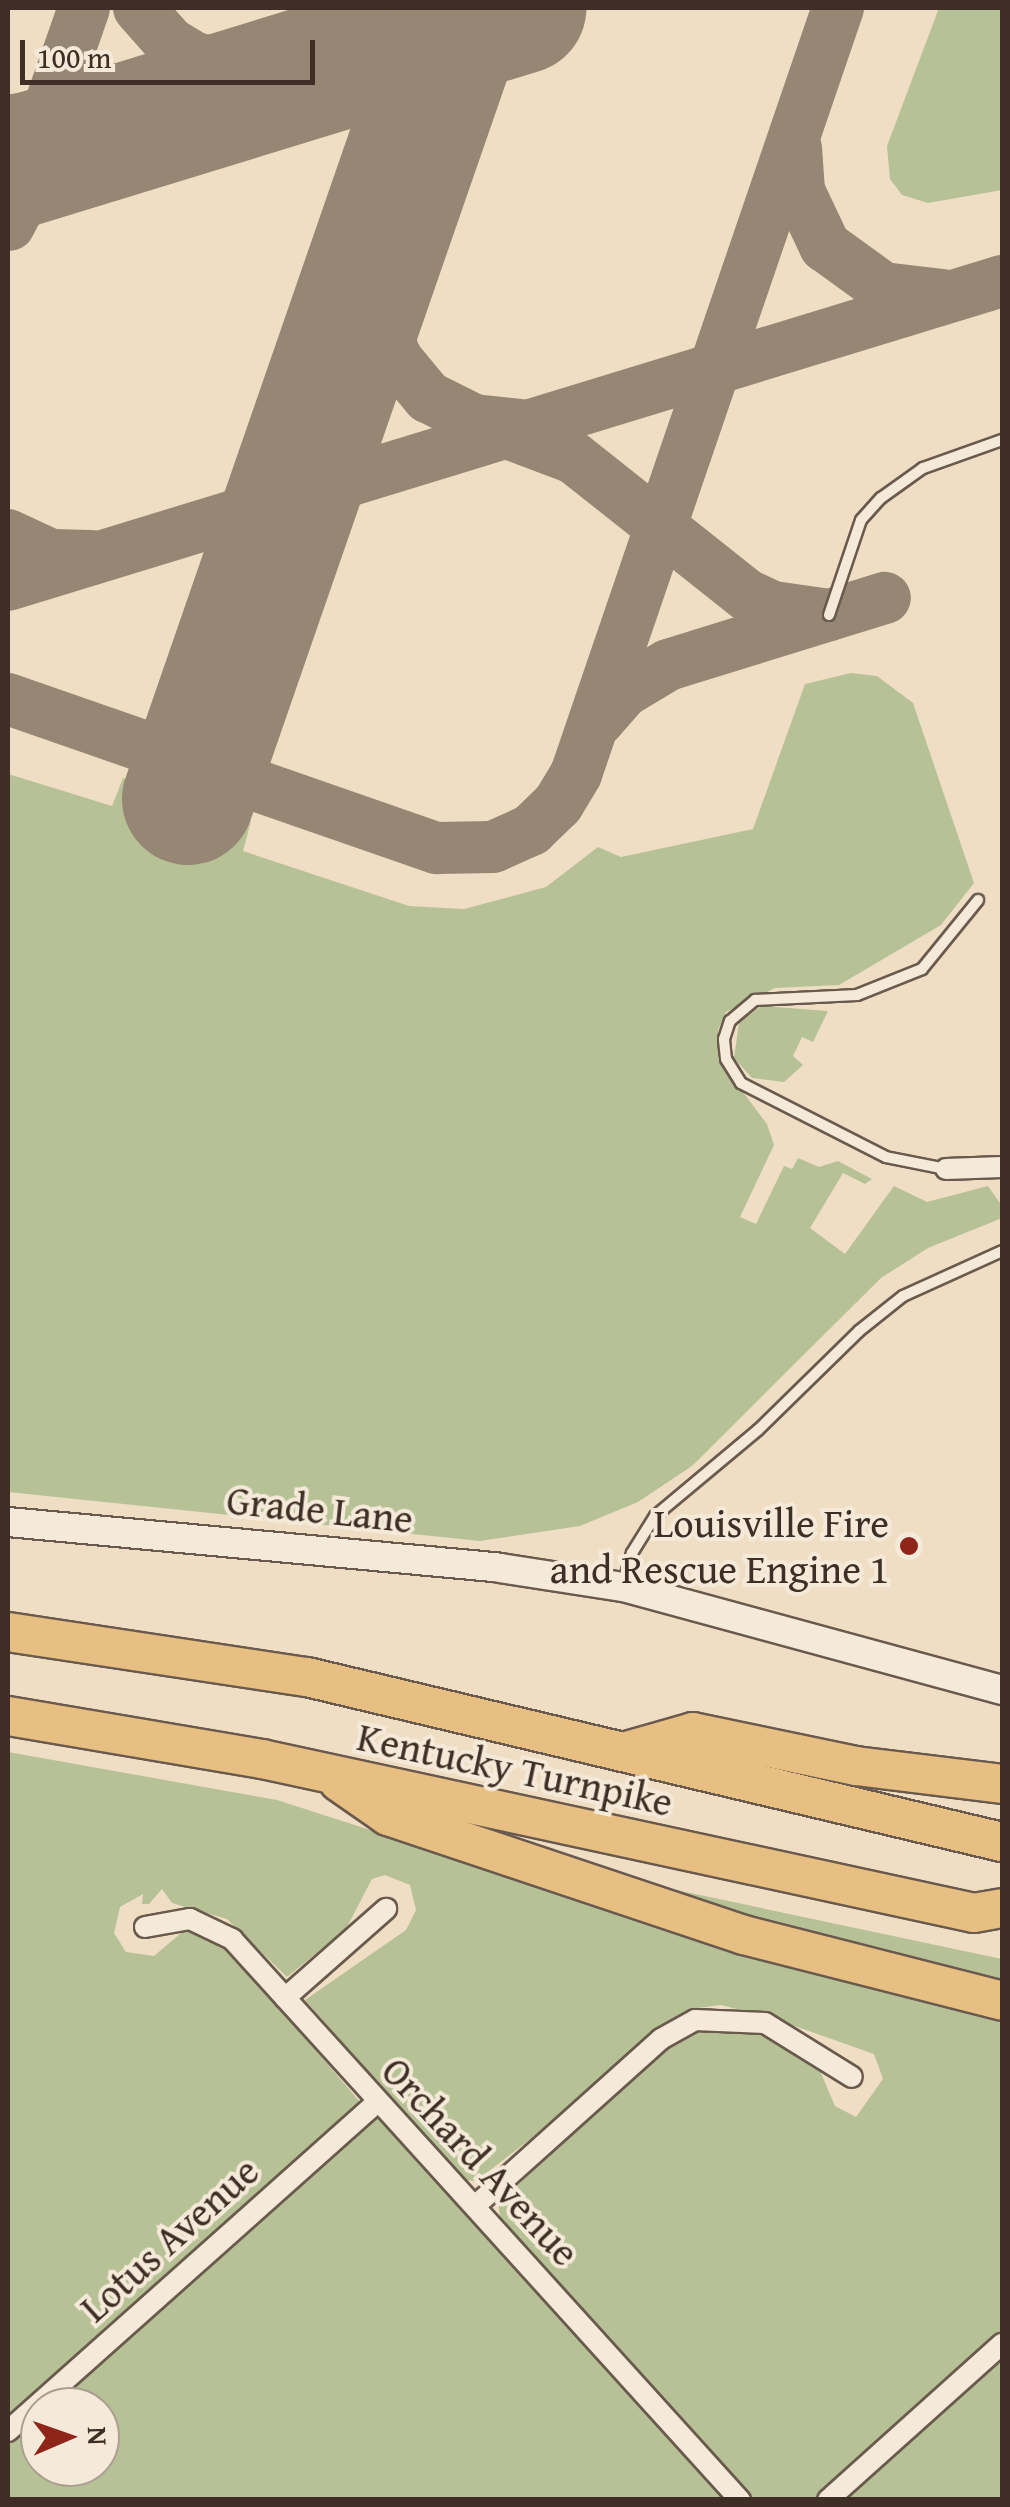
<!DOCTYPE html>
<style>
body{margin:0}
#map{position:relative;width:1010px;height:2507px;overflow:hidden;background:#efdec4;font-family:"Gentium Book Plus",serif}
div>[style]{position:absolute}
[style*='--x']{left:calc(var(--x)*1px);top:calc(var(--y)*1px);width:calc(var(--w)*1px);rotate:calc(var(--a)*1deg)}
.green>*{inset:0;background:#b6c296}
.taxiway>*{height:52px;margin:-26px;padding:0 26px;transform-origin:26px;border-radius:26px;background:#968674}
.runway>*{height:132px;margin:-66px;padding:0 66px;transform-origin:66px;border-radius:66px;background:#968674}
.roads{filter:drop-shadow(2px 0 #6a5a4d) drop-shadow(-2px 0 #6a5a4d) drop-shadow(0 2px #6a5a4d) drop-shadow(0 -2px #6a5a4d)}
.service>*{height:10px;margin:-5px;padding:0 5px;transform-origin:5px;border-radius:5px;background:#f5ead9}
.minor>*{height:20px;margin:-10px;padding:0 10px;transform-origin:10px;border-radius:10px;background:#f5ead9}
.secondary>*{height:28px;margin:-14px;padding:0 14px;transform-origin:14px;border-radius:14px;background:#f5ead9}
.motorway>*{height:38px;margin:-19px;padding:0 19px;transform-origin:19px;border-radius:19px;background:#e8bf82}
.dots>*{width:28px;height:28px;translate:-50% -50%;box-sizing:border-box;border:5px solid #f5ead9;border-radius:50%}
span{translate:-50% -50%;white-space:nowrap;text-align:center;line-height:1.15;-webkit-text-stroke:8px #f5ead9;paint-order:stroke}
.street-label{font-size:40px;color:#3e2e25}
.poi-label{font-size:40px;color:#3e2e25}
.right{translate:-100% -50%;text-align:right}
.frame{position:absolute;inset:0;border:10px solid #3e2e25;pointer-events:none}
.north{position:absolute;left:20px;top:2387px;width:100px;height:100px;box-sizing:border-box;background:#f5ead9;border:2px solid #ac9f91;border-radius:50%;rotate:88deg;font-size:28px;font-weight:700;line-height:40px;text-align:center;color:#3e2e25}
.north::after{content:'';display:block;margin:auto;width:35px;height:45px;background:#8f2418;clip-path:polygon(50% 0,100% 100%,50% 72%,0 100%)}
.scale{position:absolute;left:20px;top:40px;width:295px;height:45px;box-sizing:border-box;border:5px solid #3e2e25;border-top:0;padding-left:12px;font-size:30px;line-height:35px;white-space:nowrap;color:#3e2e25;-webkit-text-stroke:8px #f5ead9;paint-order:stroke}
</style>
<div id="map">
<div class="green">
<div style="clip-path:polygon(939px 8px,1002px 8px,1002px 190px,928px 203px,902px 195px,890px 179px,887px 146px)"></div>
<div style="clip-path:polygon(851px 673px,877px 676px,913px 703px,974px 883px,941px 925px,839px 985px,775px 988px,726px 1012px,718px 1030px,718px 1059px,767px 1124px,774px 1145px,740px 1217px,756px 1224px,784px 1166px,792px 1169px,798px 1158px,819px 1167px,838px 1161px,872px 1179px,865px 1184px,843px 1173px,810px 1228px,845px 1254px,894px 1186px,927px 1202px,988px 1186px,1002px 1206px,1002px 1218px,928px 1248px,881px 1278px,692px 1466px,638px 1502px,580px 1526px,480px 1541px,8px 1492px,8px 774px,112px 806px,123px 778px,251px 821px,243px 851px,409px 906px,464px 909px,546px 887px,598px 847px,621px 857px,753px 829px,805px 684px)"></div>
<div style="clip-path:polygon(761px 1006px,828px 1011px,813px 1042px,802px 1037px,793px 1056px,803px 1065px,784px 1082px,752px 1078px,734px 1058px,739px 1023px)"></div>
<div style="clip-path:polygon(8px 1752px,277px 1800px,778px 1961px,1002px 2019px,1002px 2334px,814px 2499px,752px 2499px,501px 2221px,498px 2204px,651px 2058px,700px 2028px,753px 2027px,812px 2052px,835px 2106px,856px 2117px,883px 2079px,874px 2054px,772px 2018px,721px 2005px,698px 2008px,659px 2027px,538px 2133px,476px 2181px,464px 2180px,305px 2000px,406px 1930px,416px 1910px,410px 1885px,385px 1875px,372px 1879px,346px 1929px,287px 1977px,227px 1919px,172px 1903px,162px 1889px,149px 1904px,142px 1904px,143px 1894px,120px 1907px,114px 1933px,126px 1952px,154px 1956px,187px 1928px,227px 1947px,360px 2102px,8px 2420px)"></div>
<div style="clip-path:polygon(667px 1888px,1002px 1959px,1002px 1989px,665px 1899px)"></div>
<div style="clip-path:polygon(379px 2112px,732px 2499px,8px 2499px,8px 2439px,40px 2411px,40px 2467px,100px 2467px,100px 2407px,44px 2407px)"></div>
<div style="clip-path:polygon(1002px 2363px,1002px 2499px,839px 2500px,991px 2366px)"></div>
</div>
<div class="taxiway">
<div style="--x:139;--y:8;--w:47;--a:48.5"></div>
<div style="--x:170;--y:43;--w:29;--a:31"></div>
<div style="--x:195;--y:58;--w:57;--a:13.3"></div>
<div style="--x:433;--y:106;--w:156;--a:109.5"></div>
<div style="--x:381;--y:253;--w:72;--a:90"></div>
<div style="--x:381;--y:325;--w:40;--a:65"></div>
<div style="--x:398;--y:361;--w:47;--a:50.2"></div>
<div style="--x:428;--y:397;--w:51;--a:26.6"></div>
<div style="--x:474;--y:420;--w:47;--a:6.1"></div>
<div style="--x:8;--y:121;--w:151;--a:-9.5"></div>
<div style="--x:157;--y:96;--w:350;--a:-14.6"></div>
<div style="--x:37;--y:143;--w:143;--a:-70.8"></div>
<div style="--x:796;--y:148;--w:43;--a:86"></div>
<div style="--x:799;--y:191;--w:61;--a:64.7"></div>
<div style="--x:825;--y:246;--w:72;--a:35.9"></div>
<div style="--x:883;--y:288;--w:60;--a:6.7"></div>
<div style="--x:9;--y:225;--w:41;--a:-62.2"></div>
<div style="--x:28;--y:189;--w:45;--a:-43.2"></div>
<div style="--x:61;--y:158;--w:92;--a:-20.4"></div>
<div style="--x:494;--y:428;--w:85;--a:20.6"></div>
<div style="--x:574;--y:458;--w:221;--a:38.4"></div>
<div style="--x:747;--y:595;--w:29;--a:25"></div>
<div style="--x:773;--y:607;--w:57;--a:8.1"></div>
<div style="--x:8;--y:535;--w:47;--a:24.9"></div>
<div style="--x:51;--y:555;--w:40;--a:1.4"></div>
<div style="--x:8;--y:585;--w:1039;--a:-17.01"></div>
<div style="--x:8;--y:699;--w:454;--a:19.2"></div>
<div style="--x:437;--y:848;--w:56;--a:-1"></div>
<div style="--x:493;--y:847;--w:42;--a:-24.1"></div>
<div style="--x:531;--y:830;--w:37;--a:-44"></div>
<div style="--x:558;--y:804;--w:35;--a:-59"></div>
<div style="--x:576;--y:774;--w:810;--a:-71.12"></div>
<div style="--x:598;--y:721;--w:38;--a:-49"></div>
<div style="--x:623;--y:692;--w:52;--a:-31"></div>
<div style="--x:668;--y:665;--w:227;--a:-17.2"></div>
</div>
<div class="runway">
<div style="--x:8;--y:165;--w:536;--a:-17.05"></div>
<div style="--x:188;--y:799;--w:837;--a:-70.89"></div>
</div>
<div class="roads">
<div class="service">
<div style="--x:829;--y:615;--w:100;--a:-71.4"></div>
<div style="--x:861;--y:520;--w:30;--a:-48"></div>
<div style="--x:881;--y:498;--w:52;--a:-35.5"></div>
<div style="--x:923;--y:468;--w:84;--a:-19.5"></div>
<div style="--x:946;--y:1169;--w:61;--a:-168.7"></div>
<div style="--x:886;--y:1157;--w:163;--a:-153"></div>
<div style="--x:741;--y:1083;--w:28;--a:-122"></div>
<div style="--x:726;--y:1059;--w:20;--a:-96"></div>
<div style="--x:724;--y:1039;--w:19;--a:-72"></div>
<div style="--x:730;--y:1021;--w:33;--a:-40"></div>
<div style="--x:755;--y:1000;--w:102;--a:-2.8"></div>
<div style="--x:857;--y:995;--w:70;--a:-21.8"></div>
<div style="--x:922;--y:969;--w:89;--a:-50.9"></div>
<div style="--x:623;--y:1586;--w:34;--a:-75"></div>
<div style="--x:632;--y:1553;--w:44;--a:-58.1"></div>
<div style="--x:655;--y:1516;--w:134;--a:-39.9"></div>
<div style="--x:758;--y:1430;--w:141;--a:-44.4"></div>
<div style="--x:859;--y:1331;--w:56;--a:-38.5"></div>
<div style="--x:903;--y:1296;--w:109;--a:-24.4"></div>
</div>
<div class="minor">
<div style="--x:946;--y:1169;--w:56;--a:-2"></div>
<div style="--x:145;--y:1927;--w:46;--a:-10.1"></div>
<div style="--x:190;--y:1919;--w:47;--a:25.5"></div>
<div style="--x:232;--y:1939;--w:757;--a:47.84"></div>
<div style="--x:285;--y:1998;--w:135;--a:-41.4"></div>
<div style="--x:475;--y:2206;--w:250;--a:-41.9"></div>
<div style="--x:661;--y:2039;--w:39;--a:-29"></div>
<div style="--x:695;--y:2020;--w:70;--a:2.5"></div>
<div style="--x:765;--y:2023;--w:102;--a:31.8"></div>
<div style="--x:8;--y:2431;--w:496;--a:-41.7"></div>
<div style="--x:828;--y:2500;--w:234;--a:-41.9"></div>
</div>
<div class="secondary">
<div style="--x:8;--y:1522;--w:494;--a:5.3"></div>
<div style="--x:500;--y:1568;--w:124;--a:8.8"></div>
<div style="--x:623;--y:1587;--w:393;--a:15.2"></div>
</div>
<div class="motorway">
<div style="--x:8;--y:1632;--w:302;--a:8.6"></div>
<div style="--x:307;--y:1677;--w:714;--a:13.36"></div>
<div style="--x:8;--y:1716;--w:258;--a:9.6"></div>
<div style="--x:262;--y:1759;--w:728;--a:12.2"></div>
<div style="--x:974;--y:1913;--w:28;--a:-10"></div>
<div style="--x:623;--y:1752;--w:73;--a:-15.9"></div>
<div style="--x:693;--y:1732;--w:167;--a:11.8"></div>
<div style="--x:856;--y:1766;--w:147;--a:7"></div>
<div style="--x:339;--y:1782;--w:60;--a:34.8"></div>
<div style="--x:388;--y:1816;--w:375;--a:18.5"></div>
<div style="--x:744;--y:1935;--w:266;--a:14.3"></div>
</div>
</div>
<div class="dots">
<div style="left:909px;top:1546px;background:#8f2418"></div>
</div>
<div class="street-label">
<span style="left:320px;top:1509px;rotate:6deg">Grade Lane</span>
<span style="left:515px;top:1769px;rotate:12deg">Kentucky Turnpike</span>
<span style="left:481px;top:2161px;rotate:47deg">Orchard Avenue</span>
<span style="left:169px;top:2239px;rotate:-42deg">Lotus Avenue</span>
</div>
<div class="poi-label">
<span class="right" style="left:889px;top:1546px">Louisville Fire<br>and Rescue Engine 1</span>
</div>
<div class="frame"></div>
<div class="north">N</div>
<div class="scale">100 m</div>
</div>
